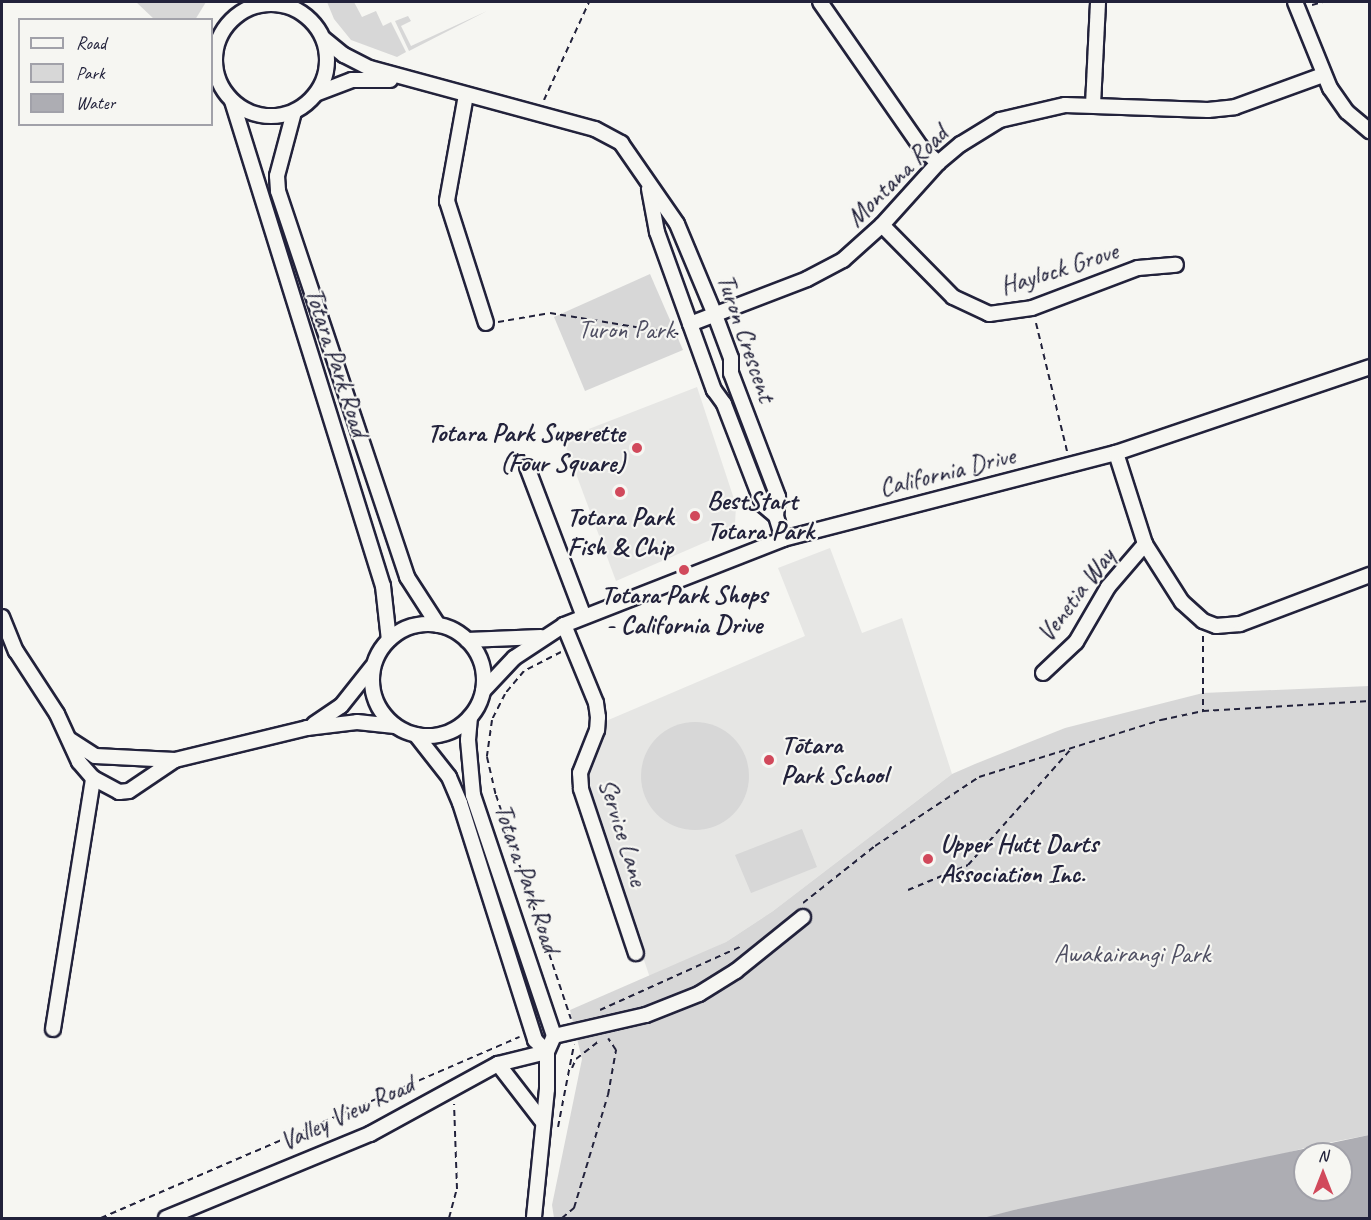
<!DOCTYPE html>
<meta charset="utf-8">
<style>
body{margin:0}
#map{position:relative;width:1371px;height:1220px;overflow:hidden;background:#f6f6f2;font-family:Caveat,sans-serif}
div>[style]{position:absolute}
[style*='--x']{left:calc(var(--x)*1px);top:calc(var(--y)*1px);width:calc(var(--w)*1px);rotate:calc(var(--a)*1deg)}
.built>*{inset:0;background:#e6e6e4}
.green>*{inset:0;background:#d7d7d7}
.round{border-radius:50%}
.water>*{inset:0;background:#adadb3}
.path>*{height:2px;margin-top:-1px;transform-origin:0;background:repeating-linear-gradient(90deg,#22223b 0 6px,transparent 0 10.5px)}
.roads{filter:drop-shadow(2px 0 #22223b) drop-shadow(-2px 0 #22223b) drop-shadow(0 2px #22223b) drop-shadow(0 -2px #22223b)}
.minor>*{height:14px;margin:-7px;padding:0 7px;transform-origin:7px;border-radius:7px;background:#f6f6f2}
.minor>.ring{margin:-7px;padding:0;box-sizing:content-box;background:none;border:14px solid #f6f6f2;border-radius:50%}
.dots>*{width:16px;height:16px;translate:-50% -50%;box-sizing:border-box;border:3px solid #f6f6f2;border-radius:50%}
span{translate:-50% -50%;white-space:nowrap;text-align:center;line-height:1.15;-webkit-text-stroke:4.5px #f6f6f2;paint-order:stroke}
.street-label{font-size:26px;color:#22223b}
.park-label{font-size:26px;color:#4f4f62}
.poi-label{font-size:26px;color:#22223b;font-weight:700}
.right{translate:-100% -50%;text-align:right}
.left{translate:0 -50%;text-align:left}
.frame{position:absolute;inset:0;border:3px solid #22223b;pointer-events:none}
.legend{position:absolute;left:18px;top:18px;width:195px;height:108px;box-sizing:border-box;background:#f6f6f2;border:2px solid #a1a1a9;margin:0;padding:8px 10px;list-style:none;font-size:18px;color:#22223b}
.legend li{display:flex;align-items:center;gap:12px;height:30px}
.legend b{width:30px;border:2px solid #a1a1a9}
.north{position:absolute;left:1293px;top:1142px;width:60px;height:60px;box-sizing:border-box;background:#f6f6f2;border:2px solid #a1a1a9;border-radius:50%;rotate:0deg;font-size:16px;font-weight:700;line-height:24px;text-align:center;color:#22223b}
.north::after{content:'';display:block;margin:auto;width:21px;height:27px;background:#d1495b;clip-path:polygon(50% 0,100% 100%,50% 72%,0 100%)}
</style>
<div id="map">
<div class="built">
<div style="clip-path:polygon(697px 387px,736px 505px,735px 525px,722px 535px,616px 581px,563px 439px)"></div>
<div style="clip-path:polygon(830px 548px,862px 633px,902px 618px,952px 774px,773px 911px,726px 942px,650px 978px,586px 787px,588px 768px,603px 735px,606px 721px,805px 636px,778px 568px)"></div>
</div>
<div class="green">
<div style="clip-path:polygon(136px 2px,206px 2px,195px 20px,154px 19px)"></div>
<div style="clip-path:polygon(327px 2px,354px 2px,362px 17px,376px 11px,383px 26px,391px 22px,406px 52px,397px 57px,351px 40px,334px 19px)"></div>
<div style="clip-path:polygon(487px 11px,409px 51px,395px 21px,408px 16px,411px 21px,401px 26px,411px 46px)"></div>
<div style="clip-path:polygon(650px 274px,683px 350px,585px 391px,554px 317px)"></div>
<div style="clip-path:polygon(1369px 686px,1369px 1135px,1312px 1146px,1050px 1218px,554px 1218px,552px 1205px,582px 1059px,570px 1010px,726px 942px,773px 911px,952px 774px,975px 764px,1065px 728px,1203px 693px)"></div>
<div class="round" style="left:641px;top:722px;width:108px;height:108px"></div>
<div style="clip-path:polygon(802px 829px,817px 867px,751px 893px,735px 855px)"></div>
</div>
<div class="water">
<div style="clip-path:polygon(evenodd,1369px 1135px,1369px 1218px,983px 1218px,1014px 1210px,1369px 1135px,1305px 1154px,1341px 1154px,1341px 1190px,1305px 1190px,1305px 1154px)"></div>
</div>
<div class="path">
<div style="--x:1312;--y:5;--w:11;--a:-15"></div>
<div style="--x:544;--y:100;--w:108;--a:-65.3"></div>
<div style="--x:498;--y:322;--w:53;--a:-9.8"></div>
<div style="--x:550;--y:313;--w:130;--a:9.3"></div>
<div style="--x:1036;--y:323;--w:132;--a:76.4"></div>
<div style="--x:1203;--y:636;--w:75;--a:90"></div>
<div style="--x:561;--y:652;--w:42;--a:152.8"></div>
<div style="--x:524;--y:671;--w:30;--a:130"></div>
<div style="--x:505;--y:694;--w:29;--a:117"></div>
<div style="--x:492;--y:720;--w:37;--a:98"></div>
<div style="--x:487;--y:757;--w:39;--a:77"></div>
<div style="--x:496;--y:795;--w:236;--a:71.5"></div>
<div style="--x:908;--y:890;--w:65;--a:-22.6"></div>
<div style="--x:968;--y:865;--w:154;--a:-48.4"></div>
<div style="--x:803;--y:903;--w:92;--a:-38.4"></div>
<div style="--x:875;--y:846;--w:125;--a:-33.6"></div>
<div style="--x:979;--y:777;--w:191;--a:-17.4"></div>
<div style="--x:1161;--y:720;--w:43;--a:-12.1"></div>
<div style="--x:1203;--y:711;--w:167;--a:-3.4"></div>
<div style="--x:600;--y:1010;--w:156;--a:-24.3"></div>
<div style="--x:572;--y:1068;--w:10;--a:-66"></div>
<div style="--x:576;--y:1059;--w:29;--a:-38"></div>
<div style="--x:558;--y:1127;--w:84;--a:-79"></div>
<div style="--x:101;--y:1218;--w:456;--a:-23.4"></div>
<div style="--x:449;--y:1218;--w:30;--a:-75"></div>
<div style="--x:457;--y:1189;--w:85;--a:-92"></div>
<div style="--x:562;--y:1218;--w:16;--a:-40"></div>
<div style="--x:574;--y:1208;--w:118;--a:-73.3"></div>
<div style="--x:608;--y:1095;--w:46;--a:-79.9"></div>
<div style="--x:616;--y:1050;--w:14;--a:-124"></div>
</div>
<div class="roads">
<div class="minor">
<div style="--x:820;--y:2;--w:175;--a:55.2"></div>
<div style="--x:920;--y:146;--w:25;--a:43"></div>
<div style="--x:1295;--y:2;--w:93;--a:67.9"></div>
<div style="--x:1330;--y:88;--w:29;--a:55"></div>
<div style="--x:1347;--y:112;--w:30;--a:40"></div>
<div class="ring" style="left:215px;top:4px;width:98px;height:98px"></div>
<div style="--x:324;--y:39;--w:26;--a:39"></div>
<div style="--x:344;--y:55;--w:29;--a:27"></div>
<div style="--x:370;--y:68;--w:233;--a:15.2"></div>
<div style="--x:595;--y:129;--w:30;--a:28"></div>
<div style="--x:621;--y:143;--w:98;--a:55.3"></div>
<div style="--x:677;--y:224;--w:99;--a:67.3"></div>
<div style="--x:715;--y:315;--w:46;--a:69.6"></div>
<div style="--x:731;--y:358;--w:15;--a:90"></div>
<div style="--x:731;--y:373;--w:133;--a:69.2"></div>
<div style="--x:778;--y:497;--w:19;--a:96"></div>
<div style="--x:318;--y:93;--w:36;--a:-21"></div>
<div style="--x:352;--y:80;--w:38;--a:0"></div>
<div style="--x:466;--y:95;--w:108;--a:100.2"></div>
<div style="--x:447;--y:201;--w:128;--a:72.3"></div>
<div style="--x:232;--y:101;--w:508;--a:72.71"></div>
<div style="--x:383;--y:586;--w:54;--a:83.7"></div>
<div style="--x:1093;--y:105;--w:103;--a:-87.2"></div>
<div style="--x:294;--y:112;--w:66;--a:104.9"></div>
<div style="--x:277;--y:176;--w:15;--a:86"></div>
<div style="--x:278;--y:191;--w:407;--a:71.5"></div>
<div style="--x:407;--y:577;--w:57;--a:57.1"></div>
<div style="--x:649;--y:189;--w:44;--a:79.5"></div>
<div style="--x:657;--y:232;--w:168;--a:70.2"></div>
<div style="--x:714;--y:390;--w:17;--a:54"></div>
<div style="--x:724;--y:404;--w:108;--a:68.9"></div>
<div style="--x:763;--y:505;--w:17;--a:40"></div>
<div style="--x:776;--y:516;--w:24;--a:73"></div>
<div style="--x:882;--y:225;--w:101;--a:45.4"></div>
<div style="--x:953;--y:297;--w:40;--a:25"></div>
<div style="--x:989;--y:314;--w:43;--a:-7.9"></div>
<div style="--x:1032;--y:308;--w:113;--a:-20.7"></div>
<div style="--x:1138;--y:268;--w:38;--a:-5"></div>
<div style="--x:690;--y:324;--w:125;--a:-21"></div>
<div style="--x:807;--y:279;--w:41;--a:-27.8"></div>
<div style="--x:843;--y:260;--w:52;--a:-41.9"></div>
<div style="--x:882;--y:225;--w:84;--a:-47.9"></div>
<div style="--x:938;--y:163;--w:30;--a:-40"></div>
<div style="--x:961;--y:144;--w:46;--a:-31.6"></div>
<div style="--x:1000;--y:120;--w:67;--a:-13"></div>
<div style="--x:1065;--y:105;--w:143;--a:2"></div>
<div style="--x:1208;--y:110;--w:27;--a:-6"></div>
<div style="--x:1235;--y:107;--w:94;--a:-20"></div>
<div style="--x:1116;--y:453;--w:96;--a:72.3"></div>
<div style="--x:1145;--y:544;--w:69;--a:57.5"></div>
<div style="--x:1182;--y:602;--w:28;--a:42"></div>
<div style="--x:1203;--y:621;--w:14;--a:21"></div>
<div style="--x:1216;--y:626;--w:24;--a:-5"></div>
<div style="--x:1240;--y:624;--w:139;--a:-20.7"></div>
<div style="--x:527;--y:467;--w:160;--a:69.2"></div>
<div style="--x:2;--y:617;--w:37;--a:68"></div>
<div style="--x:16;--y:651;--w:75;--a:56.9"></div>
<div style="--x:57;--y:714;--w:53;--a:65.4"></div>
<div style="--x:79;--y:762;--w:21;--a:49"></div>
<div style="--x:93;--y:778;--w:30;--a:28"></div>
<div style="--x:119;--y:792;--w:10;--a:-6"></div>
<div style="--x:129;--y:791;--w:55;--a:-34"></div>
<div class="ring" style="left:372px;top:624px;width:98px;height:98px"></div>
<div style="--x:564;--y:625;--w:84;--a:67.7"></div>
<div style="--x:596;--y:703;--w:14;--a:82"></div>
<div style="--x:598;--y:717;--w:13;--a:94"></div>
<div style="--x:597;--y:730;--w:46;--a:111.6"></div>
<div style="--x:580;--y:773;--w:16;--a:86"></div>
<div style="--x:581;--y:789;--w:173;--a:71.5"></div>
<div style="--x:467;--y:640;--w:74;--a:-2.3"></div>
<div style="--x:1043;--y:673;--w:45;--a:-43.2"></div>
<div style="--x:1076;--y:642;--w:64;--a:-59.8"></div>
<div style="--x:1108;--y:587;--w:57;--a:-49.3"></div>
<div style="--x:483;--y:691;--w:45;--a:-46.8"></div>
<div style="--x:514;--y:658;--w:60;--a:-33.4"></div>
<div style="--x:564;--y:625;--w:235;--a:-21.4"></div>
<div style="--x:783;--y:539;--w:344;--a:-14.5"></div>
<div style="--x:1116;--y:453;--w:268;--a:-18.7"></div>
<div style="--x:470;--y:717;--w:23;--a:95"></div>
<div style="--x:468;--y:740;--w:55;--a:84.8"></div>
<div style="--x:473;--y:795;--w:254;--a:71.4"></div>
<div style="--x:554;--y:1036;--w:17;--a:114"></div>
<div style="--x:547;--y:1052;--w:37;--a:90"></div>
<div style="--x:547;--y:1089;--w:130;--a:95.8"></div>
<div style="--x:314;--y:724;--w:32;--a:-34"></div>
<div style="--x:341;--y:706;--w:50;--a:-51.5"></div>
<div style="--x:416;--y:735;--w:53;--a:51.8"></div>
<div style="--x:449;--y:777;--w:28;--a:67"></div>
<div style="--x:460;--y:803;--w:249;--a:72.4"></div>
<div style="--x:535;--y:1040;--w:17;--a:45"></div>
<div style="--x:69;--y:739;--w:31;--a:33"></div>
<div style="--x:95;--y:756;--w:80;--a:2.9"></div>
<div style="--x:175;--y:760;--w:136;--a:-13.6"></div>
<div style="--x:307;--y:728;--w:50;--a:-6.8"></div>
<div style="--x:357;--y:722;--w:38;--a:6"></div>
<div style="--x:53;--y:1029;--w:254;--a:-80.9"></div>
<div style="--x:554;--y:1036;--w:94;--a:-12.9"></div>
<div style="--x:646;--y:1015;--w:57;--a:-21.6"></div>
<div style="--x:699;--y:994;--w:44;--a:-31.9"></div>
<div style="--x:736;--y:971;--w:86;--a:-38.9"></div>
<div style="--x:498;--y:1064;--w:72;--a:52.3"></div>
<div style="--x:166;--y:1218;--w:221;--a:-22.4"></div>
<div style="--x:370;--y:1134;--w:146;--a:-28.7"></div>
<div style="--x:498;--y:1064;--w:50;--a:-13.8"></div>
</div>
</div>
<div class="dots">
<div style="left:637px;top:448px;background:#d1495b"></div>
<div style="left:620px;top:492px;background:#d1495b"></div>
<div style="left:695px;top:516px;background:#d1495b"></div>
<div style="left:684px;top:570px;background:#d1495b"></div>
<div style="left:769px;top:760px;background:#d1495b"></div>
<div style="left:928px;top:859px;background:#d1495b"></div>
</div>
<div class="street-label">
<span style="left:897px;top:176px;rotate:-45deg">Montana Road</span>
<span style="left:1059px;top:269px;rotate:-18deg">Haylock Grove</span>
<span style="left:746px;top:338px;rotate:71deg">Turon Crescent</span>
<span style="left:337px;top:362px;rotate:72deg">Totara Park Road</span>
<span style="left:947px;top:472px;rotate:-14deg">California Drive</span>
<span style="left:1076px;top:595px;rotate:-53deg">Venetia Way</span>
<span style="left:623px;top:832px;rotate:73deg">Service Lane</span>
<span style="left:527px;top:878px;rotate:71deg">Totara Park Road</span>
<span style="left:347px;top:1113px;rotate:-25deg">Valley View Road</span>
</div>
<div class="park-label">
<span style="left:626px;top:330px">Turon Park</span>
<span style="left:1132px;top:954px">Awakairangi Park</span>
</div>
<div class="poi-label">
<span class="right" style="left:625px;top:448px">Totara Park Superette<br>(Four Square)</span>
<span class="left" style="left:707px;top:516px">BestStart<br>Totara Park</span>
<span style="left:620px;top:532px">Totara Park<br>Fish &amp; Chip</span>
<span style="left:684px;top:610px">Totara Park Shops<br>- California Drive</span>
<span class="left" style="left:781px;top:760px">Tōtara<br>Park School</span>
<span class="left" style="left:940px;top:859px">Upper Hutt Darts<br>Association Inc.</span>
</div>
<div class="frame"></div>
<ul class="legend">
<li><b style="height:8px;background:#f6f6f2"></b>Road</li>
<li><b style="height:16px;background:#d7d7d7"></b>Park</li>
<li><b style="height:16px;background:#adadb3"></b>Water</li>
</ul>
<div class="north">N</div>
</div>
